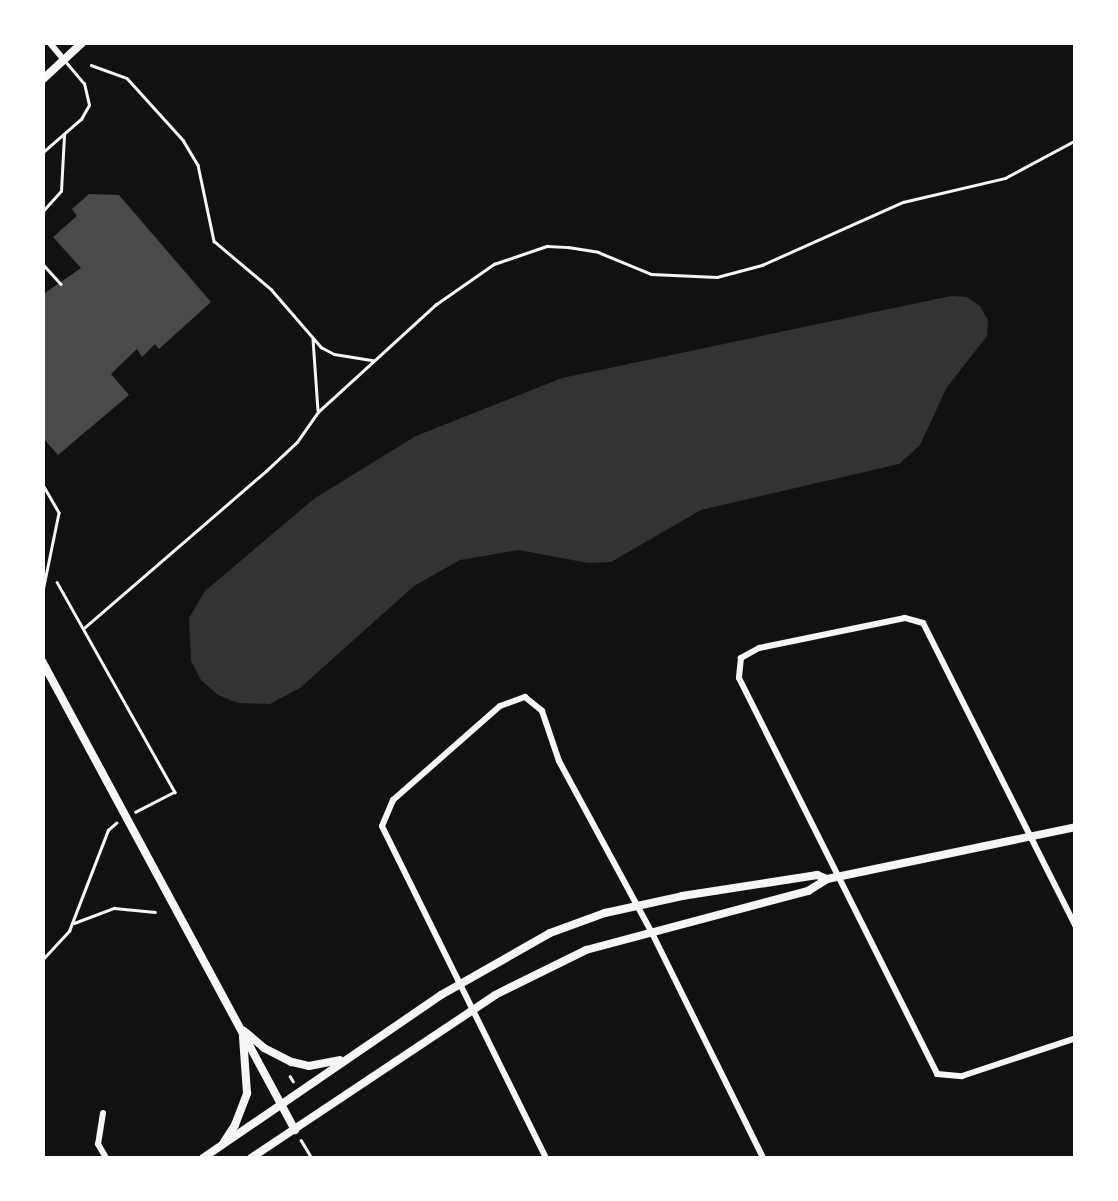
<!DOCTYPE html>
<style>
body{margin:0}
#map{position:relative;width:1118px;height:1201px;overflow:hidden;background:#111;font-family:"PT Sans",sans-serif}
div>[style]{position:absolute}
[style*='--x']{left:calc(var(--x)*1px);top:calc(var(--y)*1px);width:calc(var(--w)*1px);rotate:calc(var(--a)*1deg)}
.water>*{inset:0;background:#333}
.building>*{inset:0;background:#4a4a4a}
.path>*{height:2.5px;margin:-1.25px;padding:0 1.25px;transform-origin:1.25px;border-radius:1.25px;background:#f5f5f5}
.service>*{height:2.5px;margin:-1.25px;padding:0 1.25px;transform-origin:1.25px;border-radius:1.25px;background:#f5f5f5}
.minor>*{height:6px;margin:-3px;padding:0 3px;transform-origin:3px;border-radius:3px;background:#f5f5f5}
.tertiary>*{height:8px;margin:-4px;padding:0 4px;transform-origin:4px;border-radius:4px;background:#f5f5f5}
span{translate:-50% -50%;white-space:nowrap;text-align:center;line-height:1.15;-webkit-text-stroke:9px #fff;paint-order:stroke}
.frame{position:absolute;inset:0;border:45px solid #fff;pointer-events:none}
</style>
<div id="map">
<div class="water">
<div style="clip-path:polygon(951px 296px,967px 297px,980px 306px,988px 320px,987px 336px,947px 387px,920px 445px,899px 464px,701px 510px,611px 562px,588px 563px,519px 550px,460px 560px,414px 586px,300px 688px,270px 704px,238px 703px,218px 695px,201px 680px,191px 661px,189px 618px,205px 591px,315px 498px,416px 436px,562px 378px)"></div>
</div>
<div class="building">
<div style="clip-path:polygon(89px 194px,119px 195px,211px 302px,159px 349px,155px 344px,142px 357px,137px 349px,111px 374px,129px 395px,58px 455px,42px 437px,42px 295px,81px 268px,53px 237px,77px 216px,72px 209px)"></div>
</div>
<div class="path">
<div style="--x:91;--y:65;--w:38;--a:20"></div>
<div style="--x:127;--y:78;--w:84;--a:47.9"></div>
<div style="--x:183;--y:140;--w:29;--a:59"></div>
<div style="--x:198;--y:165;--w:78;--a:78.1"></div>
<div style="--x:214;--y:241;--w:75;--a:40.1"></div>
<div style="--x:271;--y:289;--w:77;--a:49.2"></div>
<div style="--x:321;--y:347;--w:15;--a:28"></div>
<div style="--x:334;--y:354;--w:39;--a:9"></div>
<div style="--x:42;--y:263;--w:28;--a:48"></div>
<div style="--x:313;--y:339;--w:71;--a:86"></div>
<div style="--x:57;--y:582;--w:241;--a:60.7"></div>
<div style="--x:175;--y:792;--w:44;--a:152.9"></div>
<div style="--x:84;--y:628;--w:240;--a:-40.8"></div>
<div style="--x:266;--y:471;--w:42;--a:-43.1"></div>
<div style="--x:297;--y:442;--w:37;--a:-55"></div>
<div style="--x:318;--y:412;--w:159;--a:-42.4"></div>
<div style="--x:435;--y:305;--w:72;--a:-34.8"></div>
<div style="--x:494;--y:264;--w:56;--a:-18.8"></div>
<div style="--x:547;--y:246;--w:21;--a:3"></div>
<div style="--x:568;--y:247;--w:30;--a:9"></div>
<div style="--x:598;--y:252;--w:57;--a:22.5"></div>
<div style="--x:651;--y:274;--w:66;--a:2.6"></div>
<div style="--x:717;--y:277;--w:47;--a:-14.9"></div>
<div style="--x:762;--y:265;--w:154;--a:-24.1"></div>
<div style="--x:903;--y:202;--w:105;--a:-13.2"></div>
<div style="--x:1005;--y:178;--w:81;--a:-28.2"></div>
<div style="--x:74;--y:923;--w:43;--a:-20.6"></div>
<div style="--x:114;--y:908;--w:41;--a:5.6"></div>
<div style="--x:42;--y:960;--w:40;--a:-47"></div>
<div style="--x:69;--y:931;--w:108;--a:-68.9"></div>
<div style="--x:108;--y:830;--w:11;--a:-41"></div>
<div style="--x:290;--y:1076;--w:6;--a:59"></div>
<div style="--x:301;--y:1140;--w:21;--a:59"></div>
</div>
<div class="service">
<div style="--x:42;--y:153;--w:52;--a:-41.1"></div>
<div style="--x:81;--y:119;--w:16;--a:-60"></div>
<div style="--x:89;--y:105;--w:22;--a:-103"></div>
<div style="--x:84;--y:84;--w:30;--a:-130"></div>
<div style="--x:42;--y:212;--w:28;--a:-48"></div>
<div style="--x:61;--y:191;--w:56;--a:-86.9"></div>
<div style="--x:42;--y:483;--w:34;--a:60"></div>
<div style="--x:59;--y:513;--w:85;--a:101.6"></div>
</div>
<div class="minor">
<div style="--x:49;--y:42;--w:23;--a:50"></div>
<div style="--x:1076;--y:465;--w:27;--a:90"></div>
<div style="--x:1076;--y:927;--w:340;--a:-116.7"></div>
<div style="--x:923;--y:623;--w:19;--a:-164"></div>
<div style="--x:905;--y:618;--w:149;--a:168.4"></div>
<div style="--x:759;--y:648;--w:21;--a:151"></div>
<div style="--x:741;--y:658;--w:20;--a:96"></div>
<div style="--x:739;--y:678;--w:443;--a:63.4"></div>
<div style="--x:937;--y:1074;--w:25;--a:5"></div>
<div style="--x:962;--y:1076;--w:120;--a:-18.4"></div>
<div style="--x:103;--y:1113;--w:31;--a:99"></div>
<div style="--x:98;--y:1144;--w:16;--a:60"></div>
<div style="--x:546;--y:1158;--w:370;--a:-116.3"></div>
<div style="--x:382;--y:826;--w:28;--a:-67"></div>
<div style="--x:393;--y:800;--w:142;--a:-41.3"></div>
<div style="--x:500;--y:706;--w:27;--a:-20"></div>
<div style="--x:525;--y:697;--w:22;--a:39"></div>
<div style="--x:542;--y:711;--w:53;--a:71.2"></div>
<div style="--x:559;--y:761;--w:193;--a:61.6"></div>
<div style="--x:651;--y:931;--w:253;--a:63.7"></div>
</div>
<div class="tertiary">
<div style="--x:42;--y:80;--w:56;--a:-42.8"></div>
<div style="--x:42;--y:661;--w:533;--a:61.66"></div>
<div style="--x:244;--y:1031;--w:26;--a:40"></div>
<div style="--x:264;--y:1048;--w:31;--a:27"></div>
<div style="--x:292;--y:1062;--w:17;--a:13"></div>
<div style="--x:309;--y:1066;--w:31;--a:-11"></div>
<div style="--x:224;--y:1142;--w:20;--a:-57"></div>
<div style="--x:235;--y:1125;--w:34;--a:-69"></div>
<div style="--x:247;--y:1093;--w:56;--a:-94.1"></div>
<div style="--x:203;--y:1158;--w:288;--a:-34.4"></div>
<div style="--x:441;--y:995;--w:125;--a:-29.6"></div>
<div style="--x:550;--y:933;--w:59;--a:-20"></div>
<div style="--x:605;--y:913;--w:79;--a:-12.4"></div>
<div style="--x:682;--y:896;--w:137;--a:-8.8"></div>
<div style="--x:817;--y:875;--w:11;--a:22"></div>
<div style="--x:251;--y:1158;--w:293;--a:-33.7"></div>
<div style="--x:495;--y:995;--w:102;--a:-26.3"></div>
<div style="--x:586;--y:950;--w:230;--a:-14.9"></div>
<div style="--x:808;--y:891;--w:22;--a:-32"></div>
<div style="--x:827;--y:879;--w:254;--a:-11.8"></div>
</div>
<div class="frame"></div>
</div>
